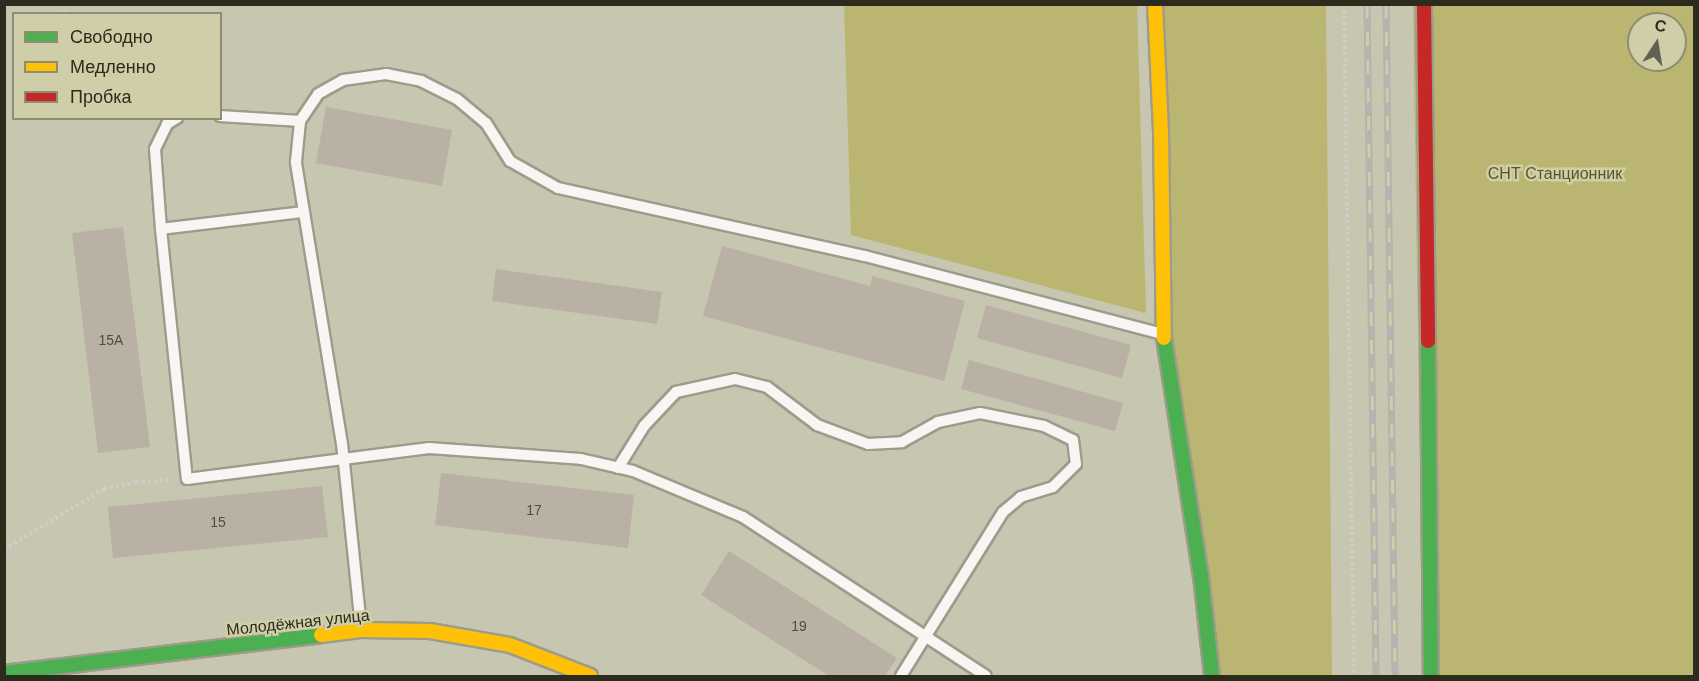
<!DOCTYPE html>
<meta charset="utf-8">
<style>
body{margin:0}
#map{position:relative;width:1699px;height:681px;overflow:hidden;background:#c7c6b1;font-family:Helvetica,sans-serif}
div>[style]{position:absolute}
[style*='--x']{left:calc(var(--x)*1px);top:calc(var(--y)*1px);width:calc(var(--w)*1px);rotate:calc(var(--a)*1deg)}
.green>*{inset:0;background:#bab671}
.building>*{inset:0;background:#b8b1a4}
.path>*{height:4px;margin-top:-2px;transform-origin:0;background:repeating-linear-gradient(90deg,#cecec7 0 3px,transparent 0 6px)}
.roads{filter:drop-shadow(2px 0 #9d9c8c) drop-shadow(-2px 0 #9d9c8c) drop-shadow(0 2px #9d9c8c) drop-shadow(0 -2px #9d9c8c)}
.lane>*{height:10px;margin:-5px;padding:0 5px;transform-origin:5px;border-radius:5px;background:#f7f6f3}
.fast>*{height:14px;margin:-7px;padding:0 7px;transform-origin:7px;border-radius:7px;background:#4caf50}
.slow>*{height:14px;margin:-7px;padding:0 7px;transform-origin:7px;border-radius:7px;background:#ffc107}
.jam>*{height:14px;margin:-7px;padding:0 7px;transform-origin:7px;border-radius:7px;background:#c62828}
.rail>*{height:7px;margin-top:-3.5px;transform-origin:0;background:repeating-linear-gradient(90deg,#d0cea8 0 14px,#b4b4ae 0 28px);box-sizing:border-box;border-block:2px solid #b4b4ae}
span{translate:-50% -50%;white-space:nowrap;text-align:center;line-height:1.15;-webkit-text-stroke:5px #d0cea8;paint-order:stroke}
.number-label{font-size:14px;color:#504d3f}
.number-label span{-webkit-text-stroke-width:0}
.park-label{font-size:16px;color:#5a5621}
.street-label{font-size:16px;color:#2c2b1c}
.frame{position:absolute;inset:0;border:6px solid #2c2b1c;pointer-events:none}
.legend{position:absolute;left:12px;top:12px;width:210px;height:108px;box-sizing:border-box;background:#d0cea8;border:2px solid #8e8d70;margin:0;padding:8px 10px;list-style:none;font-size:18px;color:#2c2b1c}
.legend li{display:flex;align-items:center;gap:12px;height:30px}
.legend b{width:30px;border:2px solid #8e8d70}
.north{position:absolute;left:1627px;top:12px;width:60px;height:60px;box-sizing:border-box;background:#d0cea8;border:2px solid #8e8d70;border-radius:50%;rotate:12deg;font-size:16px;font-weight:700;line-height:24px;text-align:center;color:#2c2b1c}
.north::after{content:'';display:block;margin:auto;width:21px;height:27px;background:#626150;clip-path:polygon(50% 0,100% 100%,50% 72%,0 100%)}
</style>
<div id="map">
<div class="green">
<div style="clip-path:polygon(844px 5px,1137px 5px,1146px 313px,851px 235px)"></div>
<div style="clip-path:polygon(1155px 5px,1326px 5px,1332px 676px,1211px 676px,1164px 335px)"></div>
<div style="clip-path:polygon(evenodd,1413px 5px,1694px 5px,1694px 676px,1423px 676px,1413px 5px,1639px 24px,1675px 24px,1675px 60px,1639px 60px,1639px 24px)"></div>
</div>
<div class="building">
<div style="clip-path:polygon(326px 107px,452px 130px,442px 186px,316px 163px)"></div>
<div style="clip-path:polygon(123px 227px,150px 447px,98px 453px,72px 233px)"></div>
<div style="clip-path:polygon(722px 246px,870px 286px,872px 276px,965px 301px,944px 381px,703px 316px)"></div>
<div style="clip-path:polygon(496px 269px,662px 292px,657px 324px,492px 301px)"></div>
<div style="clip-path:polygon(986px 305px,1131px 345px,1122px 378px,977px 338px)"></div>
<div style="clip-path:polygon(969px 360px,1123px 403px,1115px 431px,961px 389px)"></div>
<div style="clip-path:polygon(441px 473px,634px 495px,628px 548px,435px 525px)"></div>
<div style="clip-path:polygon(322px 486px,328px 537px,113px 558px,108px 507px)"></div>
<div style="clip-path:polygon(729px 551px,897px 658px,885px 676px,829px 676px,701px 595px)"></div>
</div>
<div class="path">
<div style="--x:63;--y:4;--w:10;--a:79"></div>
<div style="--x:1344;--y:4;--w:672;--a:89.15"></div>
<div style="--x:4;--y:549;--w:117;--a:-31"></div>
<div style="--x:104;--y:489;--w:33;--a:-12"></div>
<div style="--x:136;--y:482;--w:33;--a:-3"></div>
</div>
<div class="roads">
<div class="lane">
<div style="--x:220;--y:116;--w:80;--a:3.6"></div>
<div style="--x:303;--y:212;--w:143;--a:173.2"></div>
<div style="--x:161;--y:229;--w:251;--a:84.1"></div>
<div style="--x:187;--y:479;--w:244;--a:-7.3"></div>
<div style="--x:429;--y:448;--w:152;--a:4.1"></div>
<div style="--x:581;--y:459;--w:53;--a:13"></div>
<div style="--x:633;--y:471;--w:119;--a:22.7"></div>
<div style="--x:743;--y:517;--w:290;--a:33.2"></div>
<div style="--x:161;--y:229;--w:80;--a:-94.3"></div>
<div style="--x:155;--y:149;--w:28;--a:-64"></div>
<div style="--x:167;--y:124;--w:12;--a:-31"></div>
<div style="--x:618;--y:468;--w:49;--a:-58.2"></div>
<div style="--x:644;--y:426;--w:47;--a:-46.7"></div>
<div style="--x:676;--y:392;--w:60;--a:-12.4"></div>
<div style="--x:735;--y:379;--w:33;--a:14"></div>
<div style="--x:767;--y:387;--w:63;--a:37.2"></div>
<div style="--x:817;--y:425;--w:54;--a:20.4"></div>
<div style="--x:868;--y:444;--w:34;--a:-3"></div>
<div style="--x:902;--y:442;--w:41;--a:-29.1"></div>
<div style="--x:938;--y:422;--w:43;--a:-12.1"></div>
<div style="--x:980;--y:413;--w:65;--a:11.5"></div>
<div style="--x:1044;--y:426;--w:32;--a:26"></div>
<div style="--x:1073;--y:440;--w:24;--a:83"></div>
<div style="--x:1076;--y:464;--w:33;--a:135"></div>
<div style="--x:1053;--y:487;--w:34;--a:163"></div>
<div style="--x:1021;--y:497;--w:23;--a:140"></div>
<div style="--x:1003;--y:512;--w:193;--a:121.9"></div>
<div style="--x:361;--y:627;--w:184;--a:-95.9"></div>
<div style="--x:342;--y:444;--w:286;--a:-99.3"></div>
<div style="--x:296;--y:162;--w:41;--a:-84.4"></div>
<div style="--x:300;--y:121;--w:32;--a:-56"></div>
<div style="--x:318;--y:94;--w:29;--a:-29"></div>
<div style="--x:343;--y:80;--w:43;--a:-7.9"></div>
<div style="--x:386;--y:74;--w:36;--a:11"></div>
<div style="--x:421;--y:81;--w:40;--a:26.6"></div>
<div style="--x:457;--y:99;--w:38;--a:40"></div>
<div style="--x:486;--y:123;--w:45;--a:57.7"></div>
<div style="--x:510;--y:161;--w:55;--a:29.4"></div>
<div style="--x:558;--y:188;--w:314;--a:12.5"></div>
<div style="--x:865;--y:256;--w:307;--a:14.7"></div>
</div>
<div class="fast">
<div style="--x:1164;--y:338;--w:241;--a:81.2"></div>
<div style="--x:1201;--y:576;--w:101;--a:83.7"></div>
<div style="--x:1428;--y:341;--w:335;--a:89.5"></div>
<div style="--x:4;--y:673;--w:319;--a:-6.8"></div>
</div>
<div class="slow">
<div style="--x:1155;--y:4;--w:128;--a:87.3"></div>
<div style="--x:1161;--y:132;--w:206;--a:89.2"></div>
<div style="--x:321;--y:635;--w:40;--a:-7.1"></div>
<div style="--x:361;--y:630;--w:69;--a:0.8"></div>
<div style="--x:430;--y:631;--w:81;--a:9.9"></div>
<div style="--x:510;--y:645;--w:86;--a:21.2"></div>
</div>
<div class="jam">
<div style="--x:1424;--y:4;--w:337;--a:89.3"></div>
</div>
</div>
<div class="rail">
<div style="--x:1367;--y:4;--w:672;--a:89.23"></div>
<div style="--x:1386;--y:4;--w:672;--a:89.23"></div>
</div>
<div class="number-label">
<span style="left:111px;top:340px">15А</span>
<span style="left:534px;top:510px">17</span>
<span style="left:218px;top:522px">15</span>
<span style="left:799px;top:626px">19</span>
</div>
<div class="park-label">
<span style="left:1555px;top:174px">СНТ Станционник</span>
</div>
<div class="street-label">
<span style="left:298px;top:623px;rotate:-6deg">Молодёжная улица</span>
</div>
<div class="frame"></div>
<ul class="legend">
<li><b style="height:8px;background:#4caf50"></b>Свободно</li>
<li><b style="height:8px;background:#ffc107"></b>Медленно</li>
<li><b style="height:8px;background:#c62828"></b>Пробка</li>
</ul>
<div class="north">С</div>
</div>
